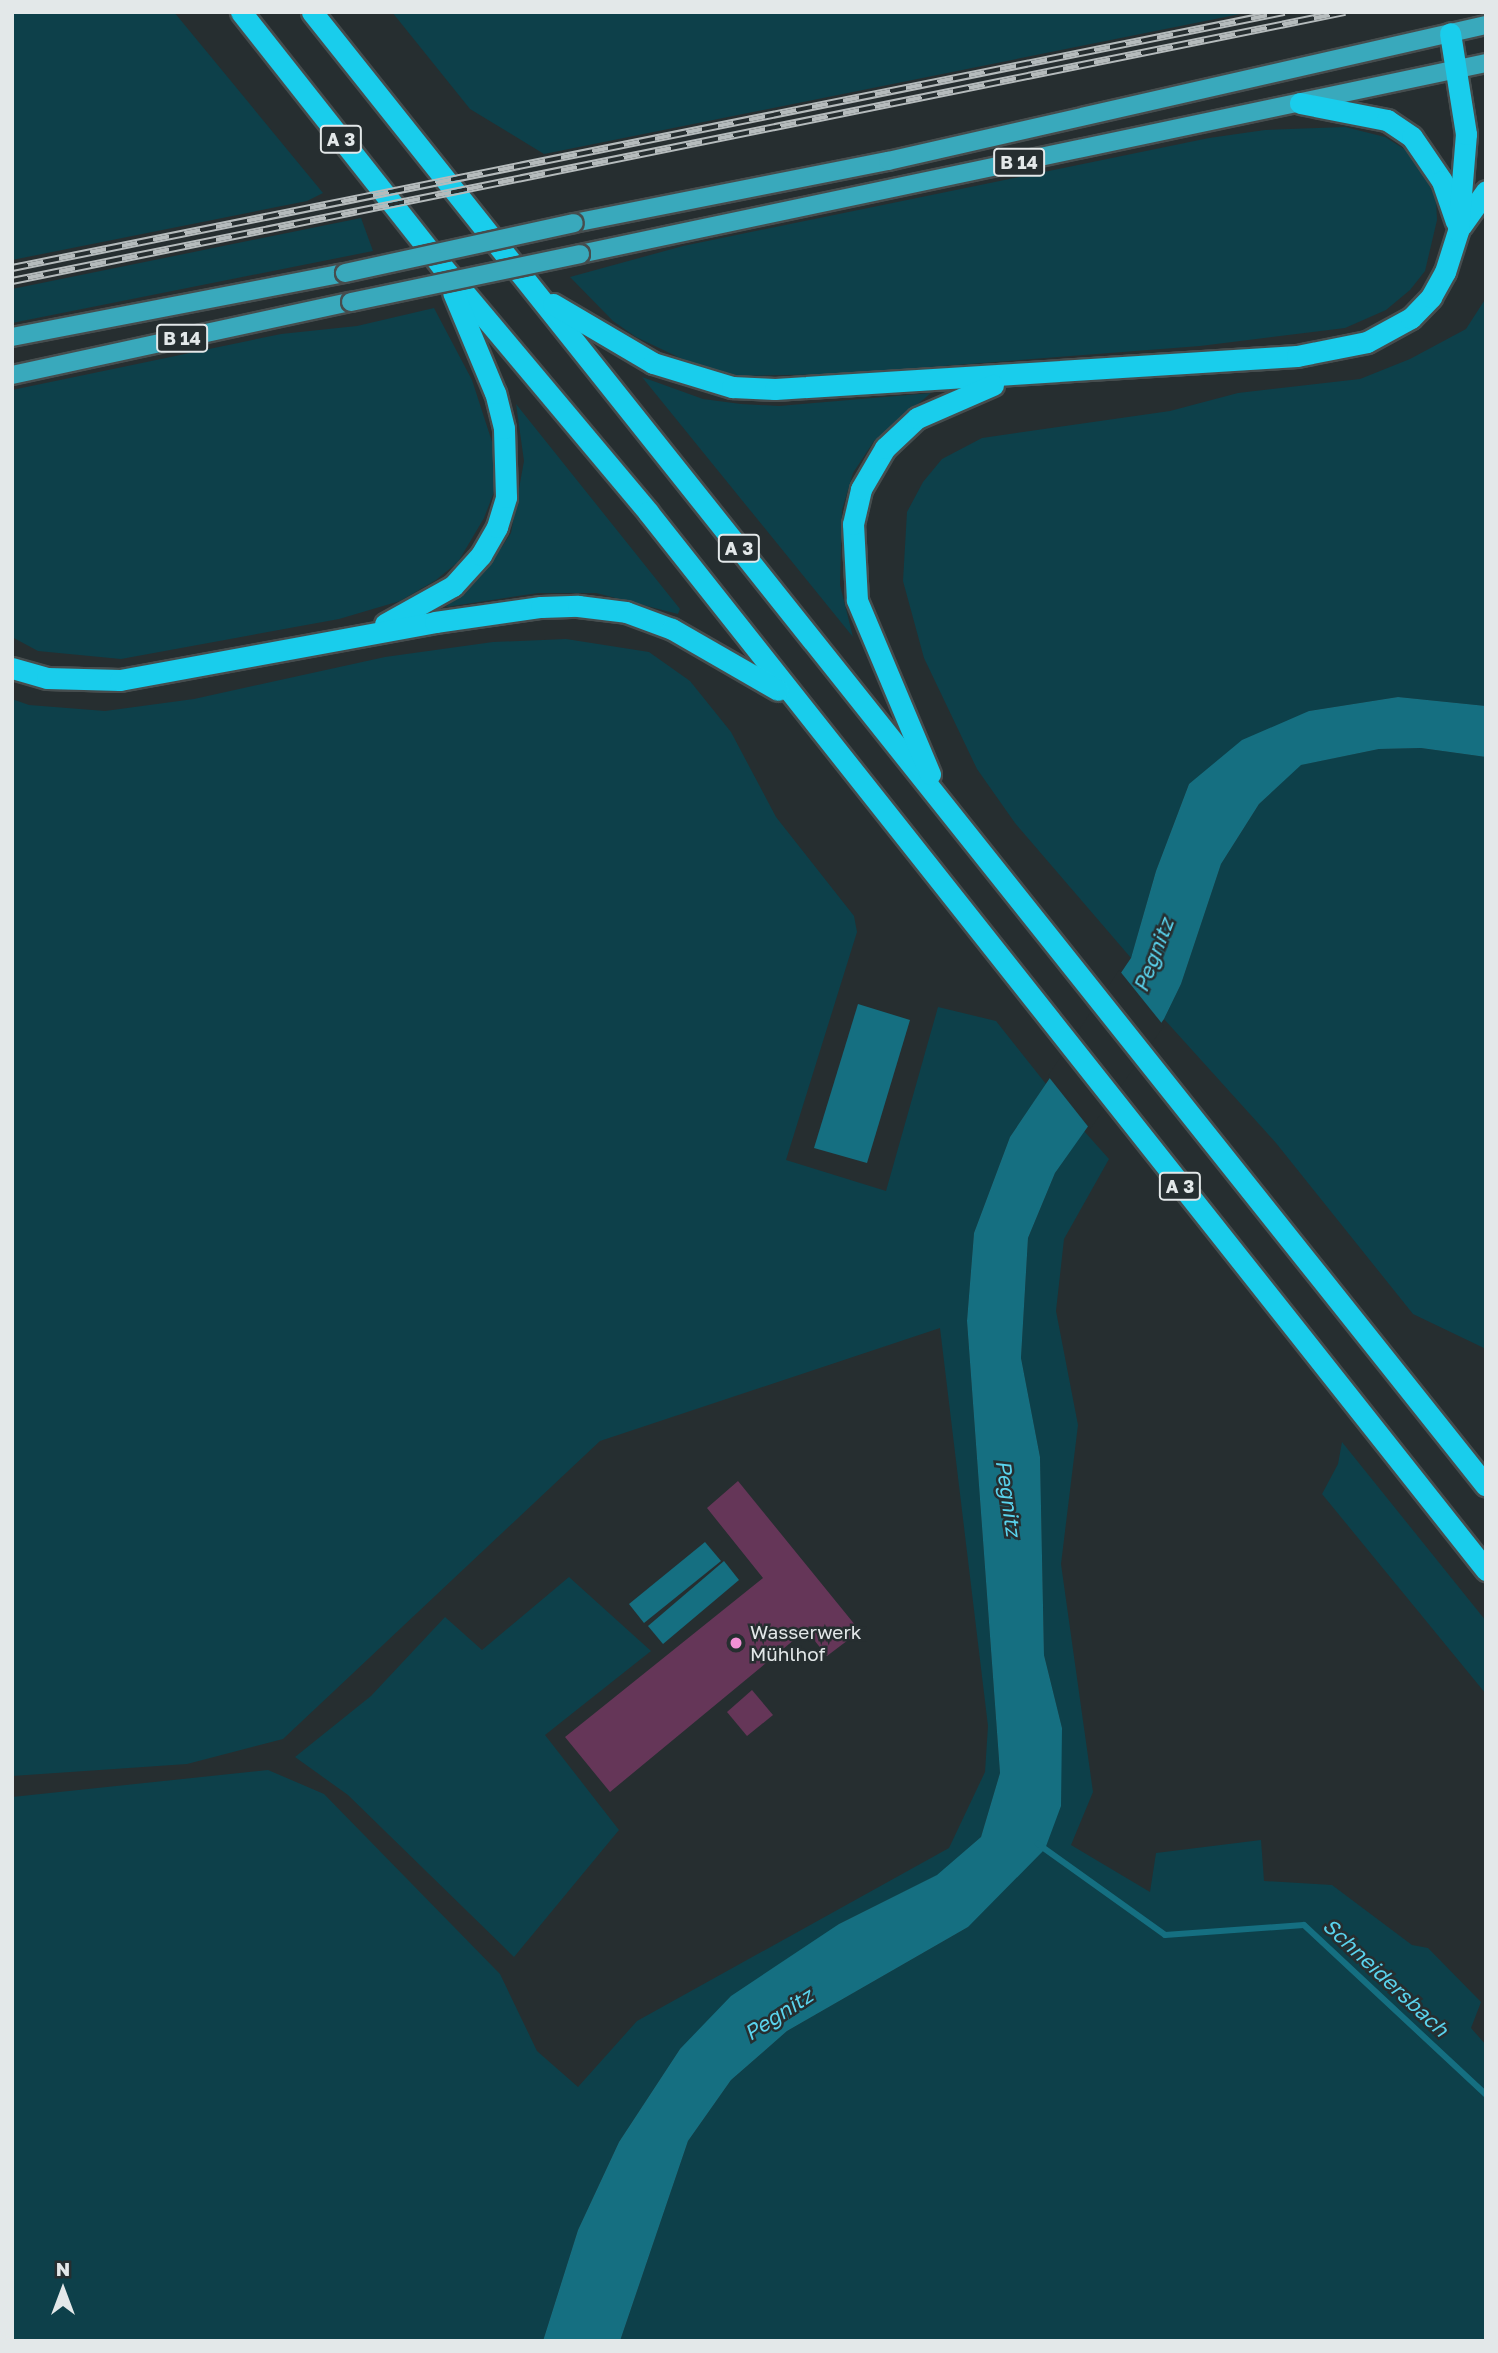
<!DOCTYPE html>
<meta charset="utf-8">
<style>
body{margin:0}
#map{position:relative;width:1498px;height:2353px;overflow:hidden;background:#262e30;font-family:"Golos Text",sans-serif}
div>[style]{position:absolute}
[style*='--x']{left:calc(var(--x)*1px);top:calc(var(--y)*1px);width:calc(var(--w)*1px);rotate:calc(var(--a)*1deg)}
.green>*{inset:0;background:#0d404a}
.water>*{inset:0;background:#156f81}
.pier>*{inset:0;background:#262e30}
.stream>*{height:6px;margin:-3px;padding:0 3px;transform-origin:3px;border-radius:3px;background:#156f81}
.building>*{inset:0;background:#653658}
.roads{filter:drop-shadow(2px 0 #464d4e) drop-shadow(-2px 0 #464d4e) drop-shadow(0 2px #464d4e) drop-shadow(0 -2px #464d4e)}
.primary>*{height:18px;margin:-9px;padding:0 9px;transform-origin:9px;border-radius:9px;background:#39a9bc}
.motorway>*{height:21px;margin:-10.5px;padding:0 10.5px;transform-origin:10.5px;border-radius:10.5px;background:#19cdec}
.rail>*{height:8px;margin-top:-4px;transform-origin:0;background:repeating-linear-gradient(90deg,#262e30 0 16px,#b5bbbc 0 32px);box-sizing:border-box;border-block:2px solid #b5bbbc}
.bridges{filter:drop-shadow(2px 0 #464d4e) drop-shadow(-2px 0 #464d4e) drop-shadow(0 2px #464d4e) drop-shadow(0 -2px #464d4e)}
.primary-bridge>*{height:18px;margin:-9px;padding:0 9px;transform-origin:9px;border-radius:9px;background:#39a9bc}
.dots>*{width:19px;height:19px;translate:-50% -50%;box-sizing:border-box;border:4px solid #262e30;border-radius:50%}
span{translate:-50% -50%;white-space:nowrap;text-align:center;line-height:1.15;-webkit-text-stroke:5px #262e30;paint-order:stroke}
.shield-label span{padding:2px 5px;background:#262e30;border:2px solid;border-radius:5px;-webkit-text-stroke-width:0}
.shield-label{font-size:18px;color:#e3e8e9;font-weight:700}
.poi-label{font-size:19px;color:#e3e8e9}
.left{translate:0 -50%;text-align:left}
.water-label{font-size:21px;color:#5ad3ed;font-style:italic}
.frame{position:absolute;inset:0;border:14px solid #e3e8e9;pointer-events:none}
.north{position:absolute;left:28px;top:2255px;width:70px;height:70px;-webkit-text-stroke:5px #262e30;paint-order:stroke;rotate:0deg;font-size:19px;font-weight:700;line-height:28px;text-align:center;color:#e3e8e9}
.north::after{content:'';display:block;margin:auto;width:24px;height:32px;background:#e3e8e9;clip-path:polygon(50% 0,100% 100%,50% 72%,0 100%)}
</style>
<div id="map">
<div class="green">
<div style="clip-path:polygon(12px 12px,174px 12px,323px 193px,307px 201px,12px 260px)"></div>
<div style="clip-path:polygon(392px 12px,1250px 12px,544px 154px,470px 109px)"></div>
<div style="clip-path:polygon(1345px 127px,1385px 137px,1417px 157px,1436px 200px,1437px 220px,1425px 271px,1410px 290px,1386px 310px,1345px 328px,1200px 346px,840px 374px,740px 376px,697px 366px,636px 337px,613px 321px,570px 277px,683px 246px,1209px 138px,1265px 130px)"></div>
<div style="clip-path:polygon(361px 218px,373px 251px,12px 323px,12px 289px)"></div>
<div style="clip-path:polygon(1486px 298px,1486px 706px,1398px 697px,1309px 711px,1189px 784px,1156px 871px,1131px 958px,1015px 823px,977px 769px,924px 658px,903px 581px,907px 512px,923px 482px,942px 459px,982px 438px,1170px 411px,1238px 393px,1360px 379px,1410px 359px,1466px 329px)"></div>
<div style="clip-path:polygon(434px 308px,472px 380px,495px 451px,494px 492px,484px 518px,458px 562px,436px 580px,400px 601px,339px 619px,121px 659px,38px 651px,12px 637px,12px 390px,281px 334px,357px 326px)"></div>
<div style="clip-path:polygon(642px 377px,703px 399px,741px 404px,779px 406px,931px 393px,874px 441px,853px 473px,842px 510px,840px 585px,853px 637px)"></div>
<div style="clip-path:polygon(516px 404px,680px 609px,678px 614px,596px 593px,538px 593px,446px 607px,492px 562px,511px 533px,524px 461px)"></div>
<div style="clip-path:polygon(566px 639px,649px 652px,690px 681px,731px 732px,776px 817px,854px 916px,857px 932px,786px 1160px,886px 1191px,938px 1007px,996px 1021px,1046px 1084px,1010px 1137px,974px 1233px,967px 1321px,1000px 1773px,981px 1837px,938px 1875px,839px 1924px,680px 2049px,619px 2142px,578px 2230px,543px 2341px,12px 2341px,12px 1797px,268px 1770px,324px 1794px,500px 1974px,537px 2051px,578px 2087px,637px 2021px,949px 1848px,985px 1772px,988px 1726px,940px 1328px,600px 1441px,283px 1739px,187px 1764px,12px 1776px,12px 699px,29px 705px,105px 711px,194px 699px,385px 657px,493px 642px)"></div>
<div style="clip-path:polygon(1421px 748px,1486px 757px,1486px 1349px,1413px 1314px,1276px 1143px,1164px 1019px,1181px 984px,1221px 864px,1259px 804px,1300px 765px,1379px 749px)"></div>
<div style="clip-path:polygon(1084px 1131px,1109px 1159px,1064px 1239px,1056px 1311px,1078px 1425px,1061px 1564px,1093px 1792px,1071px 1845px,1150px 1892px,1156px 1853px,1261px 1840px,1264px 1881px,1332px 1885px,1412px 1945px,1428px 1948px,1481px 2002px,1471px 2028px,1486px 2045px,1486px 2341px,620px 2341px,688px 2141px,731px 2080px,787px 2031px,968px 1927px,1062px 1728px,1044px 1655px,1040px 1457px,1021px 1358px,1028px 1238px,1055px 1173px)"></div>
<div style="clip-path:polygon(1342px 1442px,1486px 1621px,1486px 1694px,1322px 1494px,1338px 1464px)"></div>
<div style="clip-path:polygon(569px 1577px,651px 1651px,545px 1735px,619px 1830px,514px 1957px,348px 1795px,295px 1757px,371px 1696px,445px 1617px,482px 1650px)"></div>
</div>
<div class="water">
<div style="clip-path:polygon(1398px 697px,1486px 706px,1486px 757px,1421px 748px,1379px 749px,1301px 765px,1259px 804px,1221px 864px,1181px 984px,1164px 1019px,1055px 1173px,1028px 1238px,1021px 1358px,1040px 1457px,1044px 1655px,1062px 1728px,1061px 1806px,1045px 1849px,968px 1927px,787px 2031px,731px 2080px,688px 2141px,620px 2341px,543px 2341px,578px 2230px,619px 2142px,680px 2049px,731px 1996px,839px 1924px,937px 1875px,981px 1837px,1000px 1773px,967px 1321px,974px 1233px,1010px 1137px,1131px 958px,1156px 871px,1189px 784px,1242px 740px,1309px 711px)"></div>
<div style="clip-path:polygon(858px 1004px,910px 1020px,867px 1163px,814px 1148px)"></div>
<div style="clip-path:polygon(705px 1542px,721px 1561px,644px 1623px,629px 1604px)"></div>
<div style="clip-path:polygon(724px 1561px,739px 1580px,663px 1644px,648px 1626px)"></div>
</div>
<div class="pier">
<div style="clip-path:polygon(1119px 970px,1164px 1026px,1090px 1129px,1048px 1076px)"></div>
</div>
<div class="stream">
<div style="--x:1038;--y:1844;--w:156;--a:35.6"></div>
<div style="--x:1165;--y:1935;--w:139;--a:-4.1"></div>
<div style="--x:1304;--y:1925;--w:249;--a:43"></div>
</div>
<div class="building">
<div style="clip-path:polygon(738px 1481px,860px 1631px,827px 1656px,806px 1630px,610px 1792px,565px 1737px,763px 1578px,707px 1508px)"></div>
<div style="clip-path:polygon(752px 1690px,773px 1715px,747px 1736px,727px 1712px)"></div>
</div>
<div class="roads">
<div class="primary">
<div style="--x:574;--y:223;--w:320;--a:-11.2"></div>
<div style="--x:888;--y:161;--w:613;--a:-12.81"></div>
<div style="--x:580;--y:254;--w:926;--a:-11.9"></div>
<div style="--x:12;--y:337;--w:339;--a:-10.9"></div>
<div style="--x:12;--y:375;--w:347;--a:-12.2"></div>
</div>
<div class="motorway">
<div style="--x:241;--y:12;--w:323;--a:51.7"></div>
<div style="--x:441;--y:265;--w:322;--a:50"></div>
<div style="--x:648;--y:512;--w:1350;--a:51.62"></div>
<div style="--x:312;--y:12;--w:1884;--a:51.46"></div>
<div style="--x:1300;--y:103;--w:89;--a:11.1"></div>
<div style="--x:1387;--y:120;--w:30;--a:34"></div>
<div style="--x:1412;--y:137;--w:53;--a:55.7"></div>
<div style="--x:1442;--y:181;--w:43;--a:71.1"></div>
<div style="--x:1461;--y:226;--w:43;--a:-54.5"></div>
<div style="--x:553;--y:304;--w:116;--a:30.5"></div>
<div style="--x:653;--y:363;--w:83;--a:16.9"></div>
<div style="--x:732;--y:387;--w:43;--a:2.7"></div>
<div style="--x:775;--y:389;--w:523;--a:-3.62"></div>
<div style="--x:1297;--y:356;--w:71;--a:-11.3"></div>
<div style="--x:1367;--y:342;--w:50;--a:-28.6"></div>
<div style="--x:1411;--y:318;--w:29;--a:-46"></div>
<div style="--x:1431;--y:297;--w:29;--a:-61"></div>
<div style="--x:1445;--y:272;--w:43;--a:-72.4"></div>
<div style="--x:1458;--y:231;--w:97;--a:-85.3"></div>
<div style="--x:1466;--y:134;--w:102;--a:-99"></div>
<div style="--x:385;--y:624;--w:78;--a:-29.2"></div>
<div style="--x:453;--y:586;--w:42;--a:-47.9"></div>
<div style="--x:481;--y:555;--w:32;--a:-60"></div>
<div style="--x:497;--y:527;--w:31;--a:-73"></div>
<div style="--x:506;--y:497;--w:69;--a:-91.7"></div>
<div style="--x:504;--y:428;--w:36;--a:-104"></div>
<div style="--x:495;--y:393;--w:109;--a:-112.6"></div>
<div style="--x:12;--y:668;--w:36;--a:16"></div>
<div style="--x:47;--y:678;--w:73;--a:1.6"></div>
<div style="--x:120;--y:680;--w:320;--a:-10.4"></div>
<div style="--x:435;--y:622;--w:107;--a:-8.1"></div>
<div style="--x:541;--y:607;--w:37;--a:-2"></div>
<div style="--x:578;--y:606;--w:48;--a:7.1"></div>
<div style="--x:626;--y:612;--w:49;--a:20.3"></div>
<div style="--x:672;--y:629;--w:122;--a:29.9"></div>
<div style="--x:930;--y:774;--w:189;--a:-112.8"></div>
<div style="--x:857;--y:600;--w:76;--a:-93"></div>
<div style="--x:853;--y:524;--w:36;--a:-77"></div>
<div style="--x:861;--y:489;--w:48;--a:-59.7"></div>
<div style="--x:885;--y:448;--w:44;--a:-43.2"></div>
<div style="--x:917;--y:418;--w:83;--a:-23.5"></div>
</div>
</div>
<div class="rail">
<div style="--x:12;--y:268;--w:1298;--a:-11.38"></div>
<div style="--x:12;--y:281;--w:1360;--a:-11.41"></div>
</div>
<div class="bridges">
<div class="primary-bridge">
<div style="--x:345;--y:273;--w:234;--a:-12.3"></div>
<div style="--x:351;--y:302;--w:234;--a:-11.8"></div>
</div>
</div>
<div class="dots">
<div style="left:736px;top:1643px;background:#f391d6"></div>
</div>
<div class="shield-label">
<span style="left:341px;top:139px">A 3</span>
<span style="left:1019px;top:162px">B 14</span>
<span style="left:182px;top:338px">B 14</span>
<span style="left:739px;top:548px">A 3</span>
<span style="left:1180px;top:1186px">A 3</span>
</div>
<div class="poi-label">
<span class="left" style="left:750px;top:1643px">Wasserwerk<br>Mühlhof</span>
</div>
<div class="water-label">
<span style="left:1153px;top:955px;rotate:-69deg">Pegnitz</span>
<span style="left:1009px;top:1498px;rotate:82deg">Pegnitz</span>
<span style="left:1386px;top:1977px;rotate:43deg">Schneidersbach</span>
<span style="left:778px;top:2014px;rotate:-33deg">Pegnitz</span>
</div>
<div class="frame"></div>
<div class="north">N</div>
</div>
